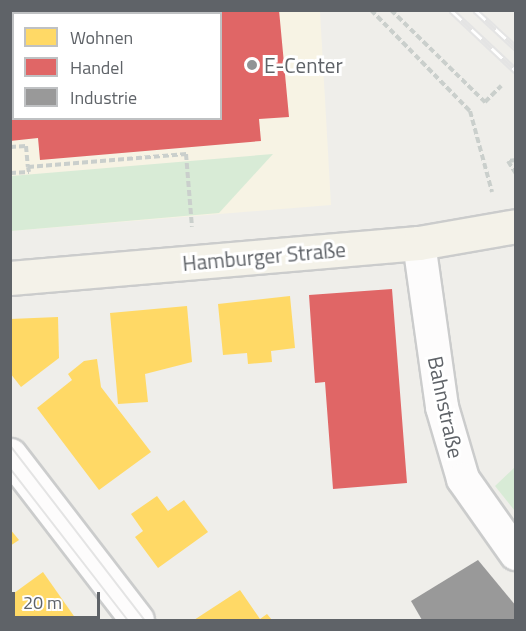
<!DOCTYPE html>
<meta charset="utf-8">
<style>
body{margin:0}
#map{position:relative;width:526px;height:631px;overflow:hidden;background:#efeeea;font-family:"Titillium Web",sans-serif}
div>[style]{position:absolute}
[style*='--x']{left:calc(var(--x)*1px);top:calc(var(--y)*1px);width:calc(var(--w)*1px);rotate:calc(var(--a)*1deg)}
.commercial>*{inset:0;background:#f7f3e4}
.green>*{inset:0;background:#d8ebd6}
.homes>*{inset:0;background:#ffd966}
.shops>*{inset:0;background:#e06666}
.industry>*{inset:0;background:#999}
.path>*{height:4px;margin-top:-2px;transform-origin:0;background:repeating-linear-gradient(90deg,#cacfcc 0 6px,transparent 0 9px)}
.roads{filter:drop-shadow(2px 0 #cbcccc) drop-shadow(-2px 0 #cbcccc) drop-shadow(0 2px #cbcccc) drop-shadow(0 -2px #cbcccc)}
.street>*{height:32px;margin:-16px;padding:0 16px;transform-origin:16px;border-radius:16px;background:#fdfcfc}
.secondary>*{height:33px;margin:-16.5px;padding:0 16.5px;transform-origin:16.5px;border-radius:16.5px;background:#fdfcfc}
.primary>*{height:33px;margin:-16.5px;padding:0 16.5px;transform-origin:16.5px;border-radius:16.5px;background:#f4f2e9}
.tram>*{height:1.5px;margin:-0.75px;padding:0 0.75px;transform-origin:0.75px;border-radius:0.75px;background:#e4e4e4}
.rail>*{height:7px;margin-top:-3.5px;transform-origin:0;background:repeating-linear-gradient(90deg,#fff 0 14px,#e4e4e4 0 28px);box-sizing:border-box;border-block:2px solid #e4e4e4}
.dots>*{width:16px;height:16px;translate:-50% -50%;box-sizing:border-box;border:3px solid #fff;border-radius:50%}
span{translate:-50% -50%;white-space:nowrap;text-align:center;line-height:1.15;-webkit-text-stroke:6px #fff;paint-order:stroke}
.poi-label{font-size:21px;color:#5f6368}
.left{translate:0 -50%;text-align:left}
.street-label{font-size:21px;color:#5f6368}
.frame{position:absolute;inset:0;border:12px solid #5f6368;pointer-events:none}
.legend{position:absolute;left:12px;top:12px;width:210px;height:108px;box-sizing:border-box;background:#fff;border:2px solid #bfc1c3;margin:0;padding:8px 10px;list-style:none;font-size:18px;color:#5f6368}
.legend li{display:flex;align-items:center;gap:12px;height:30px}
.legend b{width:30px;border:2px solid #bfc1c3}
.scale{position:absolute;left:12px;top:592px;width:88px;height:27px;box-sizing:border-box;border:3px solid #5f6368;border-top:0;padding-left:8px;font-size:18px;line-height:21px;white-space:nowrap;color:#5f6368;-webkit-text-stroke:4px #fff;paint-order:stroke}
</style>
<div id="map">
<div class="commercial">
<div style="clip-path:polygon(evenodd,11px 11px,320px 11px,331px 205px,11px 231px,11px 11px,14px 14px,220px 14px,220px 118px,14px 118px,14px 14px)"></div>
</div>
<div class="green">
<div style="clip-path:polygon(273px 154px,219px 213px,11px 231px,11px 176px)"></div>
<div style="clip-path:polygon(515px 467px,515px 511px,495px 486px)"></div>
</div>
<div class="homes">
<div style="clip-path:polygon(290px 296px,295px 348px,271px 351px,272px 362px,248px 364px,247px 353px,223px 355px,218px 304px)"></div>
<div style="clip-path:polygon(187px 306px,192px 362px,145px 374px,148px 402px,118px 404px,110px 313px)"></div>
<div style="clip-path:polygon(58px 317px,59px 358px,21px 387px,10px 373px,10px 319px)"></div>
<div style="clip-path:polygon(97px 359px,101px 387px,151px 452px,99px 490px,37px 408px,72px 380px,68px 374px,84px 361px)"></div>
<div style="clip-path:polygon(157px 496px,168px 511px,184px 500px,208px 532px,158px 568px,135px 537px,143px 531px,131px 514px)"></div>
<div style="clip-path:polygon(10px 529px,19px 540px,10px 546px)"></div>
<div style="clip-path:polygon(43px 572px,76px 619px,74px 620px,14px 620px,10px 616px,10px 596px)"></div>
<div style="clip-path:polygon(240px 590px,260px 619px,267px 614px,272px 620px,194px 620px)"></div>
</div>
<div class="shops">
<div style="clip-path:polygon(evenodd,10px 10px,279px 10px,289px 117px,259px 119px,261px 141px,40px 160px,38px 138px,10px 141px,10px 10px,14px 14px,220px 14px,220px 118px,14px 118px,14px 14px)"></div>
<div style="clip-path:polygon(392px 289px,407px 483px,333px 489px,325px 382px,315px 383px,309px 295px)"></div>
</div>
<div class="industry">
<div style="clip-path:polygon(478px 560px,516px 606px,516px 620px,422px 620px,411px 601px)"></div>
</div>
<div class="path">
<div style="--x:371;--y:10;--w:141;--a:45.6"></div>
<div style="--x:470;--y:111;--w:84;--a:74.8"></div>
<div style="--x:391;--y:10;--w:132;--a:44.4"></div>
<div style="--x:485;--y:102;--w:23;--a:-45"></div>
<div style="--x:10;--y:147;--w:16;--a:-4"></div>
<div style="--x:26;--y:146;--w:21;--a:85"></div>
<div style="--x:28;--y:167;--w:159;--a:-4.7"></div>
<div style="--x:186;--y:154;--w:73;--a:85.3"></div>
<div style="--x:516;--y:160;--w:8;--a:173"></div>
<div style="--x:508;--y:161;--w:15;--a:58"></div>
<div style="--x:10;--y:173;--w:19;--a:-3"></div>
<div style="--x:29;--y:172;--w:5;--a:-101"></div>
</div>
<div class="roads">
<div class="street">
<div style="--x:419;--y:243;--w:166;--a:82"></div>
<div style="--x:442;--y:407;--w:75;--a:73.7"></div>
<div style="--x:463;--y:479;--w:92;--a:54.8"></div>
</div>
<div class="secondary">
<div style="--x:10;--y:455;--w:208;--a:52.4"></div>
</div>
<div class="primary">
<div style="--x:10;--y:278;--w:410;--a:-4.9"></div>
<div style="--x:419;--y:243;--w:98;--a:-9.9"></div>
</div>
</div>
<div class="tram">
<div style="--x:10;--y:445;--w:221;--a:52.4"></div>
<div style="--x:10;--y:468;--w:192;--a:52.2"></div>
</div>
<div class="rail">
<div style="--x:451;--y:10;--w:89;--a:43.2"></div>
<div style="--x:475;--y:10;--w:56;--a:42.8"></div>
</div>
<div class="dots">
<div style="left:252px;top:65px;background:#919496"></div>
</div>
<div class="poi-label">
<span class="left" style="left:264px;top:65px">E-Center</span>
</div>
<div class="street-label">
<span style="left:264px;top:256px;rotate:-5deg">Hamburger Straße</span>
<span style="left:446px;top:407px;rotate:78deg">Bahnstraße</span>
</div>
<div class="frame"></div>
<ul class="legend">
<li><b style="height:16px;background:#ffd966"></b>Wohnen</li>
<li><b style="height:16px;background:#e06666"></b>Handel</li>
<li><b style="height:16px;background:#999"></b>Industrie</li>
</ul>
<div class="scale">20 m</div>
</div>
